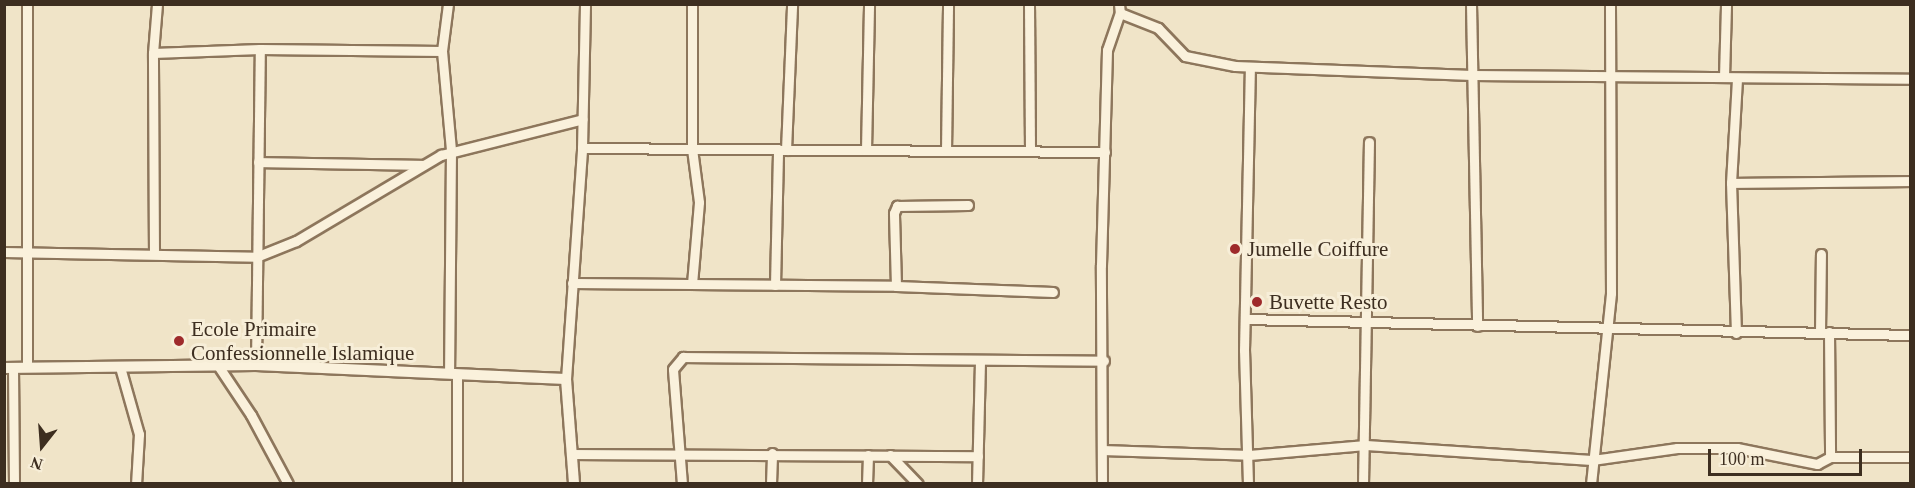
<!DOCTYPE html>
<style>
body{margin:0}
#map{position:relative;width:1915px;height:488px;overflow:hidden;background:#f0e4c8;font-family:Georgia,serif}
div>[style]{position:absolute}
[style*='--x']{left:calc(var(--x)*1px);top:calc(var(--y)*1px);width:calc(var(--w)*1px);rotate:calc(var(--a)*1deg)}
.roads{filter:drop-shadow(2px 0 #8d765c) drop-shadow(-2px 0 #8d765c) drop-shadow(0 2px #8d765c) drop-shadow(0 -2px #8d765c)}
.minor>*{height:9px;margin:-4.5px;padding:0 4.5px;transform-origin:4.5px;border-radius:4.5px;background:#faf1dc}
.tertiary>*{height:10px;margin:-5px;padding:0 5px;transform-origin:5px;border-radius:5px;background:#faf1dc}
.dots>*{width:16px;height:16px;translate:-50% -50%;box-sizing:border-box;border:3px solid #f7eed8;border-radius:50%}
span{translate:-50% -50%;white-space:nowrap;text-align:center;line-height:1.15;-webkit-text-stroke:6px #f7eed8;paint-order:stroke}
.poi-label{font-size:21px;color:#3d2e20}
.left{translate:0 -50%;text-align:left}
.frame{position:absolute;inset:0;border:6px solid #3d2e20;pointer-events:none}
.north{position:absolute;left:12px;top:416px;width:60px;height:60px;-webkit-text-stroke:4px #f7eed8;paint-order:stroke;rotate:197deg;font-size:16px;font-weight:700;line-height:24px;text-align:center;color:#3d2e20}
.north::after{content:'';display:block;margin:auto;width:21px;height:27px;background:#3d2e20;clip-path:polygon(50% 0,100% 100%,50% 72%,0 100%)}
.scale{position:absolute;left:1708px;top:449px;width:154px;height:27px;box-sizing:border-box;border:3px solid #3d2e20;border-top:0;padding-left:8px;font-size:18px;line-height:21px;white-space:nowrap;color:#3d2e20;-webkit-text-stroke:4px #f7eed8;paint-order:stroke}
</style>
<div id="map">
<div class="roads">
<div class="minor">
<div style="--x:448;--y:4;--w:47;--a:97.3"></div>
<div style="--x:442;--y:51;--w:99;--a:84.8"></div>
<div style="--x:451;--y:150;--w:223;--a:90.5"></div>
<div style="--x:1029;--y:4;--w:147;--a:89.6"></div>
<div style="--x:1119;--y:4;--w:9;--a:84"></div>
<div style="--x:1120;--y:13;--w:41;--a:21.5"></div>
<div style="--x:1158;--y:28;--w:39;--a:46"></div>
<div style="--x:1185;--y:56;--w:51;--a:11.3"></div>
<div style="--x:1235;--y:66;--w:237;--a:2.2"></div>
<div style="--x:1472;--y:75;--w:438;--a:0.5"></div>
<div style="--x:1471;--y:4;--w:322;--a:88.9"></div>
<div style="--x:153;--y:53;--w:107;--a:-2.1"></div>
<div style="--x:260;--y:49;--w:182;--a:0.6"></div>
<div style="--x:1724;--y:77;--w:73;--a:-88.4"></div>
<div style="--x:582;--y:148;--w:523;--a:0.44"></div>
<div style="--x:786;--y:150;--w:146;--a:-87.6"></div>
<div style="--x:866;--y:150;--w:146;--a:-88.8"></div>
<div style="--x:946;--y:151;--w:147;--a:-89.2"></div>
<div style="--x:258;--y:162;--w:165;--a:1"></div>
<div style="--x:1731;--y:183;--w:179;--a:-0.6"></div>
<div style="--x:4;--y:252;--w:252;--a:1.1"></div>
<div style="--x:256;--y:257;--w:43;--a:-21.8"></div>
<div style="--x:296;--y:241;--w:169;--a:-30.7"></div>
<div style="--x:441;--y:155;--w:146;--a:-14.2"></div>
<div style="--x:154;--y:254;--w:201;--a:-90.3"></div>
<div style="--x:153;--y:53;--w:49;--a:-85.3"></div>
<div style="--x:572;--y:283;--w:324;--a:0.5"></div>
<div style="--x:896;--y:286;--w:157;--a:2.2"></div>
<div style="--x:692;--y:284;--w:82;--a:-85.1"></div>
<div style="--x:699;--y:202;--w:53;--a:-97.5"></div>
<div style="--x:692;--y:149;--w:145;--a:-90"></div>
<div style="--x:775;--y:285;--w:136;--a:-88.7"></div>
<div style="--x:896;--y:286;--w:73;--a:-91.6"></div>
<div style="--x:894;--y:213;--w:8;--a:-67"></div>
<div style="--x:897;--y:206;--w:71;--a:-0.8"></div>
<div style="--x:1245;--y:319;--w:665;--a:1.38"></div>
<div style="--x:1820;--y:332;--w:78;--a:-89.3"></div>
<div style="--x:1829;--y:332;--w:125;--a:89.5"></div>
<div style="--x:1736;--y:333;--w:150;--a:-91.9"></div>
<div style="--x:1731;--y:183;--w:105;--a:-86.7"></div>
<div style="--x:217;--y:364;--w:61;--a:56.3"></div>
<div style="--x:251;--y:415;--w:78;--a:61.8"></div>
<div style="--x:256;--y:365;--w:316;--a:-89.3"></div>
<div style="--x:27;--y:367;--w:363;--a:-90"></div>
<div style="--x:120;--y:367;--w:70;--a:74.2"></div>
<div style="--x:139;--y:434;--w:50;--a:93.4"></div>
<div style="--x:13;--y:368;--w:116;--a:89.5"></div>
<div style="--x:566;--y:379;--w:232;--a:-86"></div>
<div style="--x:582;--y:148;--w:144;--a:-88.8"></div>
<div style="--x:1102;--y:450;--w:147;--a:1.9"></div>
<div style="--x:1249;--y:455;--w:117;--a:-4.9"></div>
<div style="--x:1366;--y:445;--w:226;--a:3.8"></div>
<div style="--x:1592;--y:460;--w:86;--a:-8"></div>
<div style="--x:1677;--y:448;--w:60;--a:0"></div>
<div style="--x:1737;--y:448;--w:82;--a:11.3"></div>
<div style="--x:1817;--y:464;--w:15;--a:-28"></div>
<div style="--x:1830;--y:457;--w:80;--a:0"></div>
<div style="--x:573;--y:454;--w:405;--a:0.3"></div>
<div style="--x:890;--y:455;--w:40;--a:46"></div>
<div style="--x:457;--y:484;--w:110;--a:-90"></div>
<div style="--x:682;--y:484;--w:115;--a:-94.5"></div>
<div style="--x:673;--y:369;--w:16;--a:-50"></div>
<div style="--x:683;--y:357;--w:421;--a:0.5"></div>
<div style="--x:771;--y:484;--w:31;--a:-88"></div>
<div style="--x:867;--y:484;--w:29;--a:-88"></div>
<div style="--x:977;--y:484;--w:124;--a:-88.6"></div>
<div style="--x:1102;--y:484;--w:219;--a:-90.3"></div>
<div style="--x:1101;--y:265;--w:215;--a:-88.4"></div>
<div style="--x:1107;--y:50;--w:39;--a:-71"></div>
<div style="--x:1248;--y:484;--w:134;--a:-91.7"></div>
<div style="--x:1244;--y:350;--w:282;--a:-88.8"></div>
<div style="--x:1363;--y:484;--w:342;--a:-89"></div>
<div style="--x:1591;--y:484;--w:192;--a:-84"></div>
<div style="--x:1611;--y:293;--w:289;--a:-90.2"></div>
</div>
<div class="tertiary">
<div style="--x:4;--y:368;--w:252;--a:-0.7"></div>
<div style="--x:256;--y:365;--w:310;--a:2.6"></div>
<div style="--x:566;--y:379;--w:105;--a:85.6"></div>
</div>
</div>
<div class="dots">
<div style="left:1235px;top:249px;background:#9e2a2b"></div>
<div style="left:1257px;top:302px;background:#9e2a2b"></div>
<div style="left:179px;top:341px;background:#9e2a2b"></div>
</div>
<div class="poi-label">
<span class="left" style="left:1247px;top:249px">Jumelle Coiffure</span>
<span class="left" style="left:1269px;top:302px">Buvette Resto</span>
<span class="left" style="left:191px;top:341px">Ecole Primaire<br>Confessionnelle Islamique</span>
</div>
<div class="frame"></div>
<div class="north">N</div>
<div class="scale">100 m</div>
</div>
